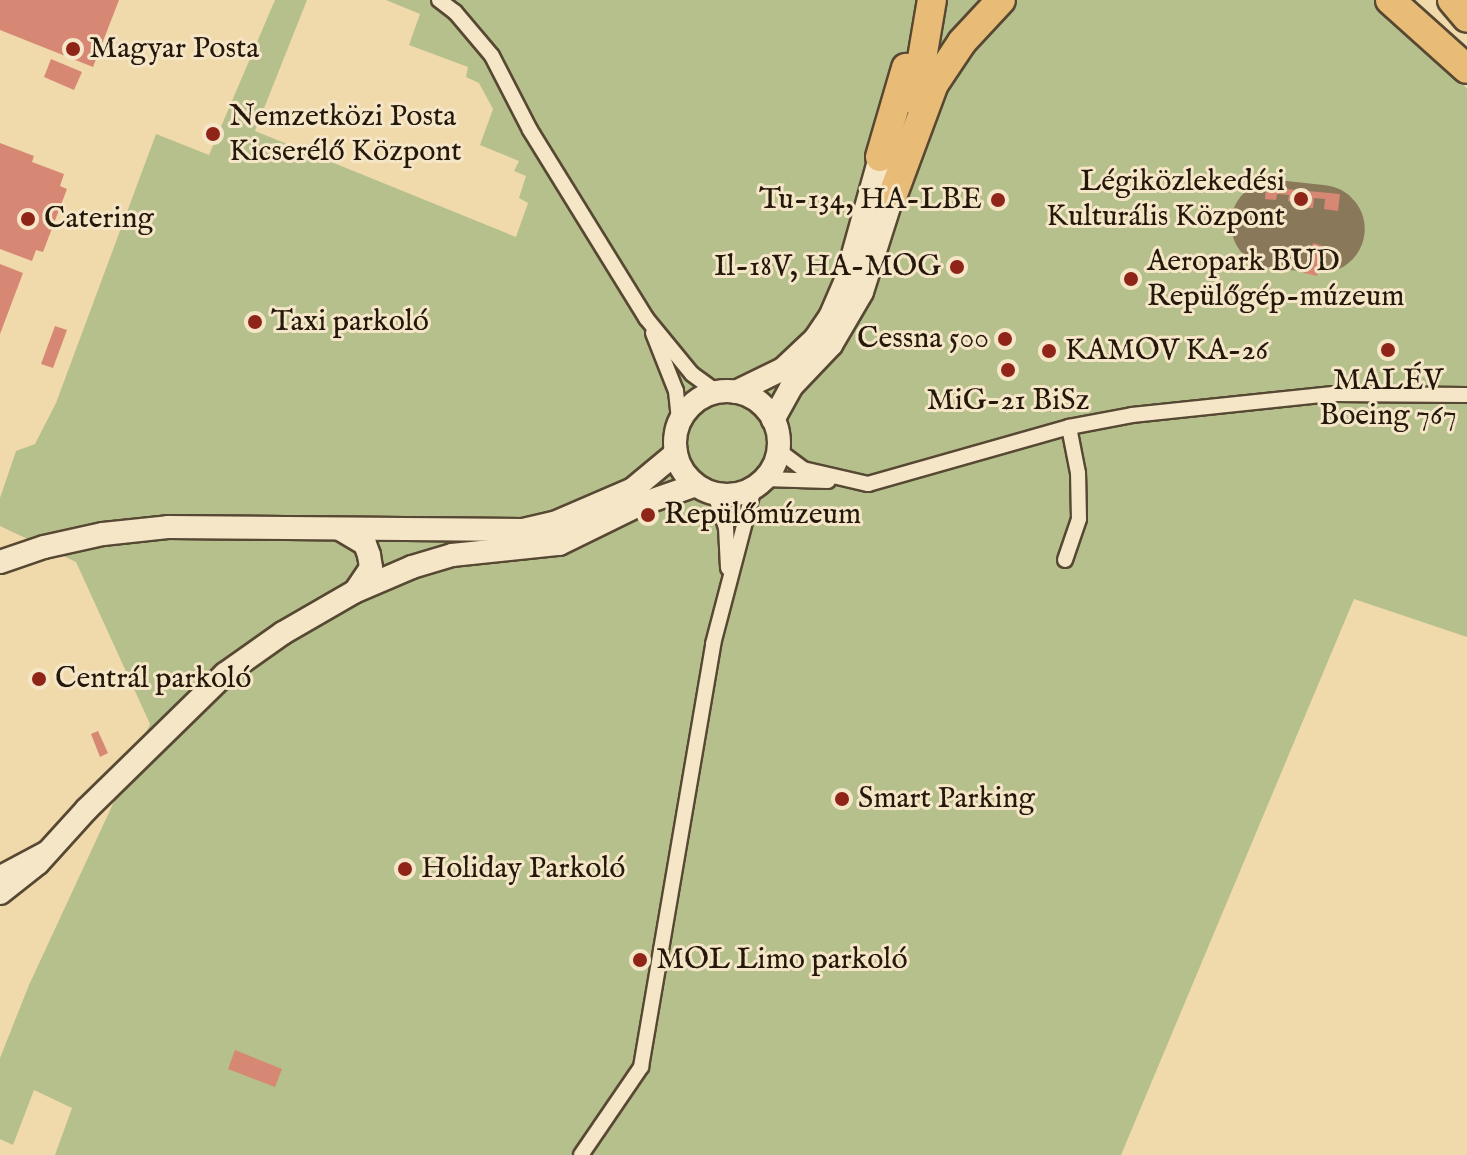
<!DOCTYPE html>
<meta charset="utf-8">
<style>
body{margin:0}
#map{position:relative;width:1467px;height:1155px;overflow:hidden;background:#f0d9ab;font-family:"IM FELL English",serif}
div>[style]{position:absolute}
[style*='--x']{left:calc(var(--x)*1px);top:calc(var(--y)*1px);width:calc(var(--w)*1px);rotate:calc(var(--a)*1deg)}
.green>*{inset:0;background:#b6c08c}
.runway>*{height:88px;margin:-44px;padding:0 44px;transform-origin:44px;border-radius:44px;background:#8a785b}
.building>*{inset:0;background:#d78874}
.roads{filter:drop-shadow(2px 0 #574833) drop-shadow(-2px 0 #574833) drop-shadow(0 2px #574833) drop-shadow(0 -2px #574833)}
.street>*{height:14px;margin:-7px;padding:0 7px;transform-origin:7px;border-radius:7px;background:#f5e6c8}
.secondary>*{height:22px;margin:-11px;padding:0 11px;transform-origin:11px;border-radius:11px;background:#f5e6c8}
.secondary>.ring{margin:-11px;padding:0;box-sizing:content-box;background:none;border:22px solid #f5e6c8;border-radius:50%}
.highway>*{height:28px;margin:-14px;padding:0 14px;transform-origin:14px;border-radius:14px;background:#e8bc76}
.dots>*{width:22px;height:22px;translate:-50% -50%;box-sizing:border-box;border:4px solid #f5e6c8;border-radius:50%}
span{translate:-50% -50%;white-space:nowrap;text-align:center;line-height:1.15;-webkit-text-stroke:6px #f5e6c8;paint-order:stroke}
.poi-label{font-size:30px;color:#24180b}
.left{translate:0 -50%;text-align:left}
.right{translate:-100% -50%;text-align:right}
</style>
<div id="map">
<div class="green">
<div style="clip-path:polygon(275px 0,307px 0,255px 131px,516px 237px,528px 203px,519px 198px,526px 176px,514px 171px,519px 161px,480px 145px,493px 109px,479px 83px,466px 77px,468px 67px,409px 45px,420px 14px,386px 0,1398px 0,1467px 89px,1467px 637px,1354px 599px,1121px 1155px,55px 1155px,72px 1108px,34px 1090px,13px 1145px,0 1139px,0 1058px,29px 985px,150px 724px,76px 562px,0 526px,0 498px,16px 451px,35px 444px,56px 403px,156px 134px,209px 155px)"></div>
</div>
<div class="runway">
<div style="--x:1275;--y:224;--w:46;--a:6.2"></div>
</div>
<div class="building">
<div style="clip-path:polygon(0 0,119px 0,93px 67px,0 30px)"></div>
<div style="clip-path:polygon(51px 59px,82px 72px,74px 90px,44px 77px)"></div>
<div style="clip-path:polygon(0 143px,34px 156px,32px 162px,64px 174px,60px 186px,67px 189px,43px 252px,36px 250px,32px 261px,0 249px)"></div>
<div style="clip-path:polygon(1266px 187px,1340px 194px,1338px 211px,1324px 209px,1325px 199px,1314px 198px,1313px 208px,1300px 207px,1300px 202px,1288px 201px,1289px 195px,1277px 194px,1276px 200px,1265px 199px)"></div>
<div style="clip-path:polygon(1313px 243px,1326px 247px,1317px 276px,1304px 273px)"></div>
<div style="clip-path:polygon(0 264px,23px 273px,0 334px)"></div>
<div style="clip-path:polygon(55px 326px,67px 330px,53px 368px,41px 364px)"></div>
<div style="clip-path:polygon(98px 731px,108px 753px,100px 757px,91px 734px)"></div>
<div style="clip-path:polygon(235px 1050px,282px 1069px,275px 1087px,228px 1069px)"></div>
</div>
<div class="roads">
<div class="street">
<div style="--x:439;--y:0;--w:20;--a:37"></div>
<div style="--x:455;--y:12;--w:57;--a:49.9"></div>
<div style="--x:492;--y:56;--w:83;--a:62.8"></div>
<div style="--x:530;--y:130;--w:221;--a:58.3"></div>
<div style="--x:646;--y:318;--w:72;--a:50.6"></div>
<div style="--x:692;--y:374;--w:31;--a:36"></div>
<div style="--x:653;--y:333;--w:62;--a:68.4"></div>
<div style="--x:676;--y:391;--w:30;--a:84"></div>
<div style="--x:778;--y:450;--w:31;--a:37"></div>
<div style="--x:803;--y:469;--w:67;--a:13"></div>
<div style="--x:868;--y:484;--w:209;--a:-15.8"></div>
<div style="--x:1069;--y:427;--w:64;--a:-10.8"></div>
<div style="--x:1132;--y:415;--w:202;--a:-6"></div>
<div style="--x:1333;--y:394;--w:134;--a:0.4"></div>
<div style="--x:764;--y:479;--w:64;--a:1.8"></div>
<div style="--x:715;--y:494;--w:35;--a:72"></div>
<div style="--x:726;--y:527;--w:41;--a:87.2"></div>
<div style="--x:1065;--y:560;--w:43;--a:-71.1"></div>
<div style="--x:1079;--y:519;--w:46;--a:-91.2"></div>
<div style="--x:1078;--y:473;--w:47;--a:-101.1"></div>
<div style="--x:0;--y:873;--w:51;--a:-28.1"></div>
<div style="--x:581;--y:1155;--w:107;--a:-55.7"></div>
<div style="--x:641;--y:1067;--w:429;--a:-80.3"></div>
<div style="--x:713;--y:644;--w:161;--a:-75.3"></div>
</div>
<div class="secondary">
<div class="ring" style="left:675px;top:391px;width:82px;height:82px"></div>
<div style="--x:736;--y:392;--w:52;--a:-26.1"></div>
<div style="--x:783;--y:369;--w:44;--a:-43.2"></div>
<div style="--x:815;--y:339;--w:27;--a:-56"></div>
<div style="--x:830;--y:317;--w:40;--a:-66.6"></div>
<div style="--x:846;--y:280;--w:128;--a:-74.5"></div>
<div style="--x:773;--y:420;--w:38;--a:-61"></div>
<div style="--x:791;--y:387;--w:58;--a:-46.4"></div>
<div style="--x:831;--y:345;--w:61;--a:-59.7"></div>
<div style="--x:862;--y:292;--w:103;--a:-72.4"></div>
<div style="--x:340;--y:529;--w:29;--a:31"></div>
<div style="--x:365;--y:544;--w:12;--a:70"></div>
<div style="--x:369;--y:555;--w:13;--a:81"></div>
<div style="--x:371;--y:568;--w:27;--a:124"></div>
<div style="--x:0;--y:562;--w:46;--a:-18.8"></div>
<div style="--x:44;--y:547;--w:60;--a:-12.4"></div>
<div style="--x:103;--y:534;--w:65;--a:-6.1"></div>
<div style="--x:168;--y:527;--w:355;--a:0.5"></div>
<div style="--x:523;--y:530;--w:32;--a:-13"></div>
<div style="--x:554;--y:523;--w:86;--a:-23.3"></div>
<div style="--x:633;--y:489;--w:56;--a:-39.9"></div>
<div style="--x:0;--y:893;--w:48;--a:-38.3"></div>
<div style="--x:38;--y:863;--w:73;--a:-47.8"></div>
<div style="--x:87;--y:809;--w:193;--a:-44.4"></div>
<div style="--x:225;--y:674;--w:71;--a:-35.3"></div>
<div style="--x:283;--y:633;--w:82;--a:-30"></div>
<div style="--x:354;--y:592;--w:63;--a:-23.3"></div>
<div style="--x:412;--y:567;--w:42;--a:-16.7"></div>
<div style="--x:452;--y:555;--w:108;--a:-5.9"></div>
<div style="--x:559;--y:544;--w:89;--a:-26"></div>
<div style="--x:639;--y:505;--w:60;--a:-19.3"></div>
</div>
<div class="highway">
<div style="--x:1390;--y:0;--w:103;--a:41.9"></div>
<div style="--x:1452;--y:0;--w:23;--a:50"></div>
<div style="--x:915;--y:100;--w:101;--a:-80.4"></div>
<div style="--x:880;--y:157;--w:93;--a:-73.7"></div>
<div style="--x:893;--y:194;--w:117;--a:-69.6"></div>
<div style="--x:934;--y:84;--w:50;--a:-56.3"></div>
<div style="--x:962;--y:42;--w:57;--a:-47.1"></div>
</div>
</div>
<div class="dots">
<div style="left:73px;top:49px;background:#8f2418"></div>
<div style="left:213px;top:134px;background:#8f2418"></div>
<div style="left:1301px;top:199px;background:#8f2418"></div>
<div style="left:998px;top:200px;background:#8f2418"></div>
<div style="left:28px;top:219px;background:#8f2418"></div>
<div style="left:957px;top:267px;background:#8f2418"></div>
<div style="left:1131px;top:279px;background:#8f2418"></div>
<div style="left:255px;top:322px;background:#8f2418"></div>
<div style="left:1005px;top:339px;background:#8f2418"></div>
<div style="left:1388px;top:350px;background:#8f2418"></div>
<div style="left:1049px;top:351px;background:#8f2418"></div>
<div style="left:1008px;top:370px;background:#8f2418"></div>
<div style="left:648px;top:515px;background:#8f2418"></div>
<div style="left:39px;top:679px;background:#8f2418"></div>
<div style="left:842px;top:799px;background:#8f2418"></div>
<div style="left:405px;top:869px;background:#8f2418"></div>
<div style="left:640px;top:960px;background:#8f2418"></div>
</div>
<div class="poi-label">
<span class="left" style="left:89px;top:49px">Magyar Posta</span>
<span class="left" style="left:229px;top:134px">Nemzetközi Posta<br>Kicserélő Központ</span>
<span class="right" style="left:1285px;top:199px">Légiközlekedési<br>Kulturális Központ</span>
<span class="right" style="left:982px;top:200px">Tu-134, HA-LBE</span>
<span class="left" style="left:44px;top:219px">Catering</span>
<span class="left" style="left:1147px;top:279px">Aeropark BUD<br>Repülőgép-múzeum</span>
<span class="right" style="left:941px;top:267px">Il-18V, HA-MOG</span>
<span class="left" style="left:271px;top:322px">Taxi parkoló</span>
<span class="right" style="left:989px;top:339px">Cessna 500</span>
<span class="left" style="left:1065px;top:351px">KAMOV KA-26</span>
<span style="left:1388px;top:398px">MALÉV<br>Boeing 767</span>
<span style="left:1008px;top:401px">MiG-21 BiSz</span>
<span class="left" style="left:664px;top:515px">Repülőmúzeum</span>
<span class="left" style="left:55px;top:679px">Centrál parkoló</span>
<span class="left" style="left:858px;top:799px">Smart Parking</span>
<span class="left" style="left:421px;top:869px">Holiday Parkoló</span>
<span class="left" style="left:656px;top:960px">MOL Limo parkoló</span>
</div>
</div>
